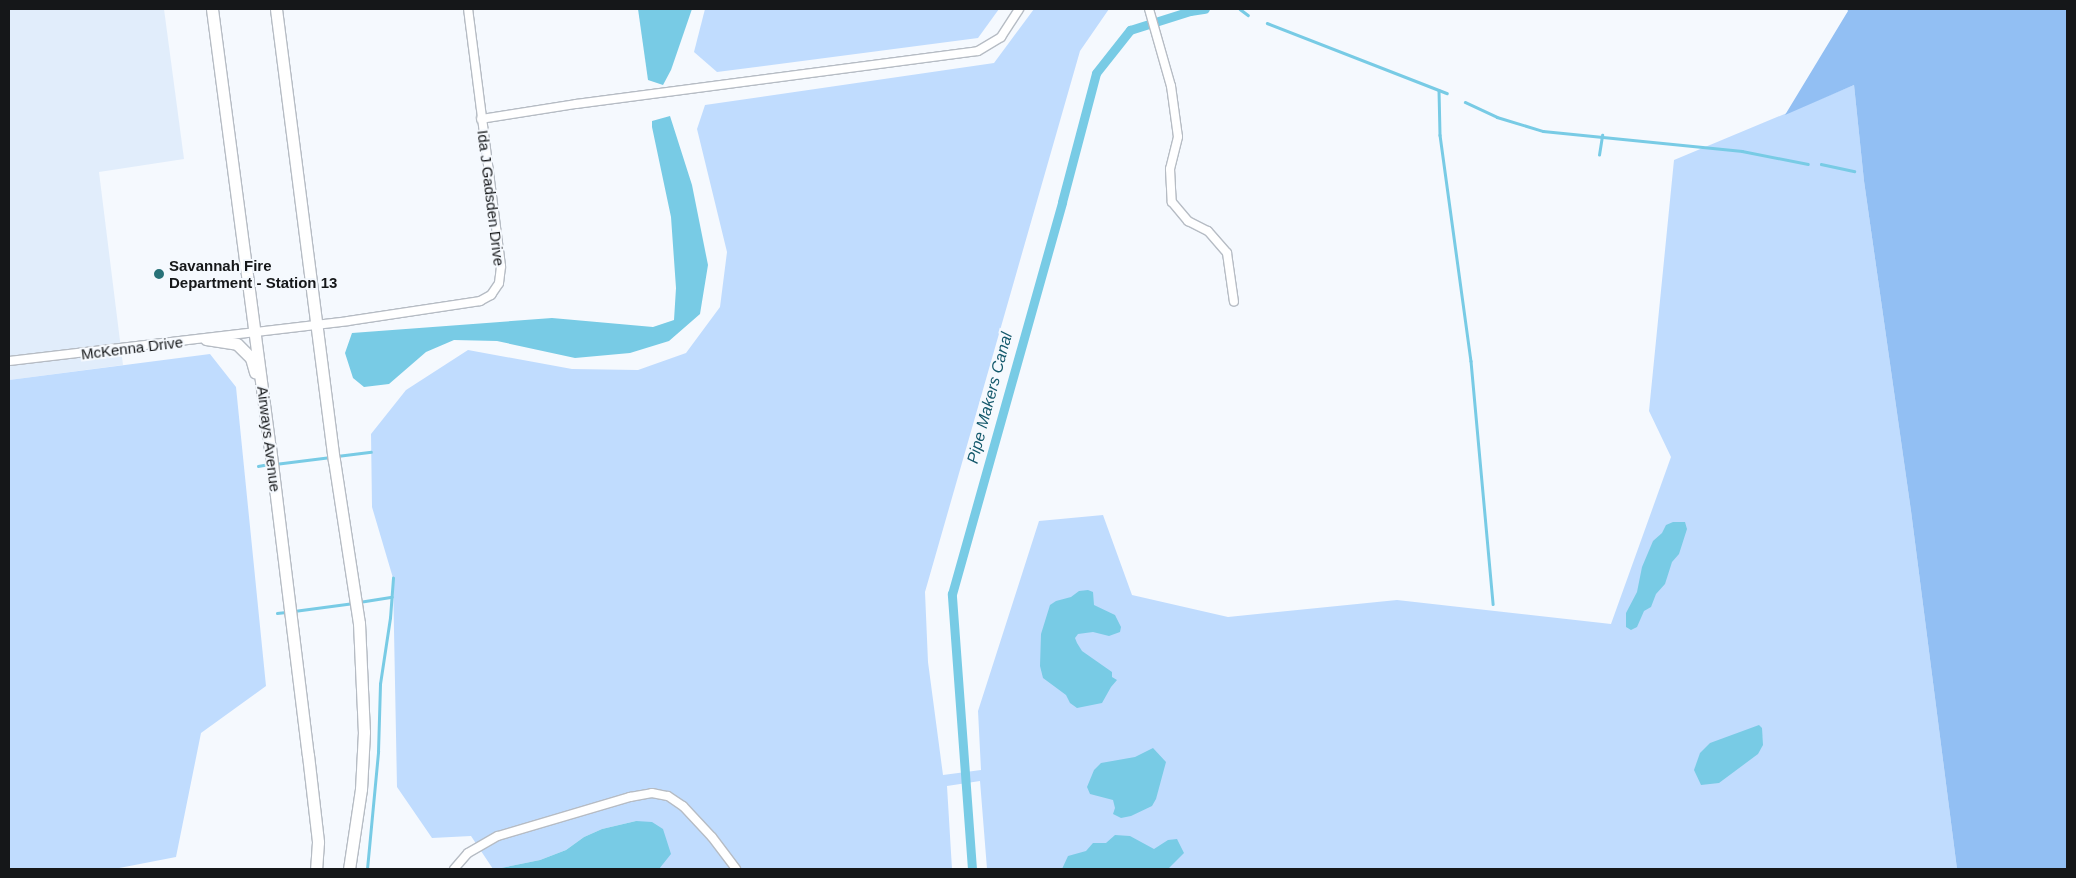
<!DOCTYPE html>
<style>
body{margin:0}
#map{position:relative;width:2076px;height:878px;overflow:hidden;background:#f5f9fe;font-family:Arial,sans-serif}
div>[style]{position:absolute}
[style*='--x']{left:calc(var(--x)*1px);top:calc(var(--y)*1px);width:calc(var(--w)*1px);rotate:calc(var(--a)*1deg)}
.built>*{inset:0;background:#e1edfb}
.green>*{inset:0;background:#c0dcfe}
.forest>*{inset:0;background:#92bff3}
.water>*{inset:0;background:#78cbe5}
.stream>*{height:2.5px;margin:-1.25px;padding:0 1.25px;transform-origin:1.25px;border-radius:1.25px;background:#78cbe5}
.canal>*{height:9px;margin:-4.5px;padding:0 4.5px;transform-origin:4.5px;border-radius:4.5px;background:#78cbe5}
.roads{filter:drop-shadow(1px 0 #b6bcc4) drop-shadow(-1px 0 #b6bcc4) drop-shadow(0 1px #b6bcc4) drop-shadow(0 -1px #b6bcc4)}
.minor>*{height:8px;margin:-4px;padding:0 4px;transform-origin:4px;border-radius:4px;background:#fff}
.secondary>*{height:11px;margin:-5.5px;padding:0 5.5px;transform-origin:5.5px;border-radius:5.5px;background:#fff}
.dots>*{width:14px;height:14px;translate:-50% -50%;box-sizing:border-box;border:2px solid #f5f9fe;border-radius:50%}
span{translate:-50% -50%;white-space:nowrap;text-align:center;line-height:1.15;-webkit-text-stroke:4px #f5f9fe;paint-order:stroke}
.street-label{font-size:15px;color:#151719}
.poi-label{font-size:15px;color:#151719;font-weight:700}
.left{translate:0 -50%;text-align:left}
.water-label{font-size:16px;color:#14596c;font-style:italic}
.frame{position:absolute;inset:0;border:10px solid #151719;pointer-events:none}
</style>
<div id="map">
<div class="built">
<div style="clip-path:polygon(9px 9px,164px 9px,184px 159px,99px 172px,123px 365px,9px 380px)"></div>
</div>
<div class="green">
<div style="clip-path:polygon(705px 9px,999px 9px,978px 38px,717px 72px,694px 52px)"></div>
<div style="clip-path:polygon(1034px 9px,1109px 9px,1080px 51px,925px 592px,928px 662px,943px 775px,981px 770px,978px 711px,1039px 521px,1103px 515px,1132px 595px,1228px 617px,1397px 600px,1611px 624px,1671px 457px,1649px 411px,1674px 160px,1854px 85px,1864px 181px,1911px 511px,1957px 869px,987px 869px,980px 781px,947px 786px,952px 869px,659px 869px,660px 866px,636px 821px,602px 829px,584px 837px,566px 850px,540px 860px,496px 869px,493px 869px,471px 836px,432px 838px,397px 787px,393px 578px,372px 507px,371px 434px,406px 390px,468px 350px,572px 369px,638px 370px,686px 353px,720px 307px,727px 252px,697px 129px,705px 105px,994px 63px)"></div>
<div style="clip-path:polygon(210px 354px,236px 387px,266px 686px,201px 733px,176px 857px,114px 869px,9px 869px,9px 380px)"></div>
</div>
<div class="forest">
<div style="clip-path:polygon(1847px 9px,2067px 9px,2067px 869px,1957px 869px,1911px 511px,1864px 181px,1854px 85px,1785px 115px,1848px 11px)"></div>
</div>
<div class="water">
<div style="clip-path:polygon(638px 9px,692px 9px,671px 70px,663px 85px,648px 80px)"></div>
<div style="clip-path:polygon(670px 116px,692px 185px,708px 265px,700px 314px,669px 341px,630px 353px,575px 358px,497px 341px,454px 340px,426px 352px,389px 384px,364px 387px,353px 378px,345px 353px,352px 333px,552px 318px,653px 327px,674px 320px,676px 288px,671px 217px,652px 127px,652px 121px)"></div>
<div style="clip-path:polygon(1673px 522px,1685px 522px,1687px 529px,1679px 554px,1672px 562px,1665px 584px,1656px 594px,1651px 607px,1644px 611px,1637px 627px,1631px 630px,1626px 627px,1626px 613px,1637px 592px,1642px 567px,1653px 541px,1662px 533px,1666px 525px)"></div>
<div style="clip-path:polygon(1088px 590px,1093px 592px,1094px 605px,1115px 615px,1121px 627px,1120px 632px,1109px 636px,1093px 632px,1078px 634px,1075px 638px,1077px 643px,1082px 651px,1112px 672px,1112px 677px,1117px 680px,1111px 687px,1102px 703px,1077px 708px,1070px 703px,1066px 695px,1043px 678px,1040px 666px,1041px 634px,1050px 605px,1056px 601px,1071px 597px,1079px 591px)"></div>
<div style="clip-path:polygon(1759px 725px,1762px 728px,1763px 745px,1758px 754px,1719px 783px,1701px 785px,1694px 770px,1700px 753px,1710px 743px)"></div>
<div style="clip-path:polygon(1153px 748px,1166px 762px,1156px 799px,1152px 806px,1131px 816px,1121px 818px,1113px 814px,1115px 808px,1113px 800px,1090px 794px,1087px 787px,1094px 770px,1101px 763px,1135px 757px)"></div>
<div style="clip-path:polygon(636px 821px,652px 822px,663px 829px,671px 854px,659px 869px,496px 869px,540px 860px,566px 850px,584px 837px,602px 829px)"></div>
<div style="clip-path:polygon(1115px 835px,1130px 836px,1154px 849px,1168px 840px,1177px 839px,1184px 853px,1168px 869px,1062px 869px,1068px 856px,1086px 851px,1093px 843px,1106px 843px)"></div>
</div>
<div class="stream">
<div style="--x:1240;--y:9;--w:10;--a:37"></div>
<div style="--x:1267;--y:23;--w:193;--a:21.3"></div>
<div style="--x:1439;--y:90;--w:45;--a:88.7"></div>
<div style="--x:1440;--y:135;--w:228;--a:82.2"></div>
<div style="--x:1471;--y:361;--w:244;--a:84.8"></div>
<div style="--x:1465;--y:102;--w:35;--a:25"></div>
<div style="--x:1497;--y:117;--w:48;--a:16.9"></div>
<div style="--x:1543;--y:131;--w:200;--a:5.7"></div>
<div style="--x:1742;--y:151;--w:67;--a:11.1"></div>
<div style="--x:1599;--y:155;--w:20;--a:-81"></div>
<div style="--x:1821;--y:164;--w:34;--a:12"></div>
<div style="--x:337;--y:456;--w:34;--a:-7"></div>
<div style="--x:275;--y:464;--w:56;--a:-7.1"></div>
<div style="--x:258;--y:466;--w:11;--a:-10"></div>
<div style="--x:359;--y:602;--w:33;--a:-9"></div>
<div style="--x:294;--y:611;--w:60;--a:-7.7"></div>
<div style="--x:277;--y:613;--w:9;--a:-6"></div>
<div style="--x:367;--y:869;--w:118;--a:-84.6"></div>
<div style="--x:378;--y:752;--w:68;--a:-88.3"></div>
<div style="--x:380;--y:684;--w:67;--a:-81.4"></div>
<div style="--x:390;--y:618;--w:40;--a:-85.7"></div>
</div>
<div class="canal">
<div style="--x:972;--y:869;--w:276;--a:-94.2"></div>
<div style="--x:952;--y:594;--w:407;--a:-74.3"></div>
<div style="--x:1062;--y:202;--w:133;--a:-75.2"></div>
<div style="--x:1096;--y:73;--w:55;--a:-51.7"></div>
<div style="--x:1130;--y:30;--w:63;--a:-17.6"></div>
<div style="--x:1190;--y:11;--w:15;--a:-8"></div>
</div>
<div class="roads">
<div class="minor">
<div style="--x:1149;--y:9;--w:80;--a:74.1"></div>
<div style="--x:1171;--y:86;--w:51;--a:82.2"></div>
<div style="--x:1178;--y:137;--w:33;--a:104"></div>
<div style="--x:1170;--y:169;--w:33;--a:87"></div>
<div style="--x:1172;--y:202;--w:25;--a:50"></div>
<div style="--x:1188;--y:221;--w:22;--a:27"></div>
<div style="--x:1208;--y:231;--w:29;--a:49"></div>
<div style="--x:1227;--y:253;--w:49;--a:81.9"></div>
<div style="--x:481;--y:119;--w:96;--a:-9"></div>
<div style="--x:576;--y:104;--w:405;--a:-7.5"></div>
<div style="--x:978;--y:51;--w:27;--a:-31"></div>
<div style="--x:1001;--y:37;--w:33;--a:-57"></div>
<div style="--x:9;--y:361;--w:341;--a:-6.7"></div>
<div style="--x:348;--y:321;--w:134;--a:-8.6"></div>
<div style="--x:480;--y:301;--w:13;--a:-29"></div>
<div style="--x:491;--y:295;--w:14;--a:-56"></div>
<div style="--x:499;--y:283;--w:17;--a:-83"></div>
<div style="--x:501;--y:266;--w:259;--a:-97.3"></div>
<div style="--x:454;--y:869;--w:21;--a:-49"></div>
<div style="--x:468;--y:853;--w:34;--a:-30"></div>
<div style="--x:498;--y:836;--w:138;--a:-16.5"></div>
<div style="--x:630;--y:797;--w:22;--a:-10"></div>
<div style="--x:652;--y:793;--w:16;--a:11"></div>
<div style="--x:668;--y:796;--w:18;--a:34"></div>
<div style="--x:683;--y:806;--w:42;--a:46.9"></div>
<div style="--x:712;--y:837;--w:40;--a:53"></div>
</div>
<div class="secondary">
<div style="--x:212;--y:9;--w:442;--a:82.5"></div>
<div style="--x:270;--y:447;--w:310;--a:83"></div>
<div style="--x:308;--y:755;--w:88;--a:83.4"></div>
<div style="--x:318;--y:842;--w:27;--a:94"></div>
<div style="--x:276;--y:9;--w:455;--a:82.7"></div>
<div style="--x:334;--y:460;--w:165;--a:81.3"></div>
<div style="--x:359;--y:623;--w:109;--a:87.4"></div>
<div style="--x:364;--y:732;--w:57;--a:93"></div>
<div style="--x:361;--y:789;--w:81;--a:98.5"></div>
<div style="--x:206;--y:339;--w:31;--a:9"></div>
<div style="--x:237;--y:344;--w:20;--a:45"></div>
<div style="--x:251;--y:358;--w:15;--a:74"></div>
</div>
</div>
<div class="dots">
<div style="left:159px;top:274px;background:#287278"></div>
</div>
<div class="street-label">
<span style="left:491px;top:198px;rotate:83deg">Ida J Gadsden Drive</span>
<span style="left:132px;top:348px;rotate:-7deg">McKenna Drive</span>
<span style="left:269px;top:439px;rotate:83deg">Airways Avenue</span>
</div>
<div class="poi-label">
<span class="left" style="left:169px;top:274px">Savannah Fire<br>Department - Station 13</span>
</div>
<div class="water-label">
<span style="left:990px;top:398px;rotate:-75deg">Pipe Makers Canal</span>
</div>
<div class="frame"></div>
</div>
